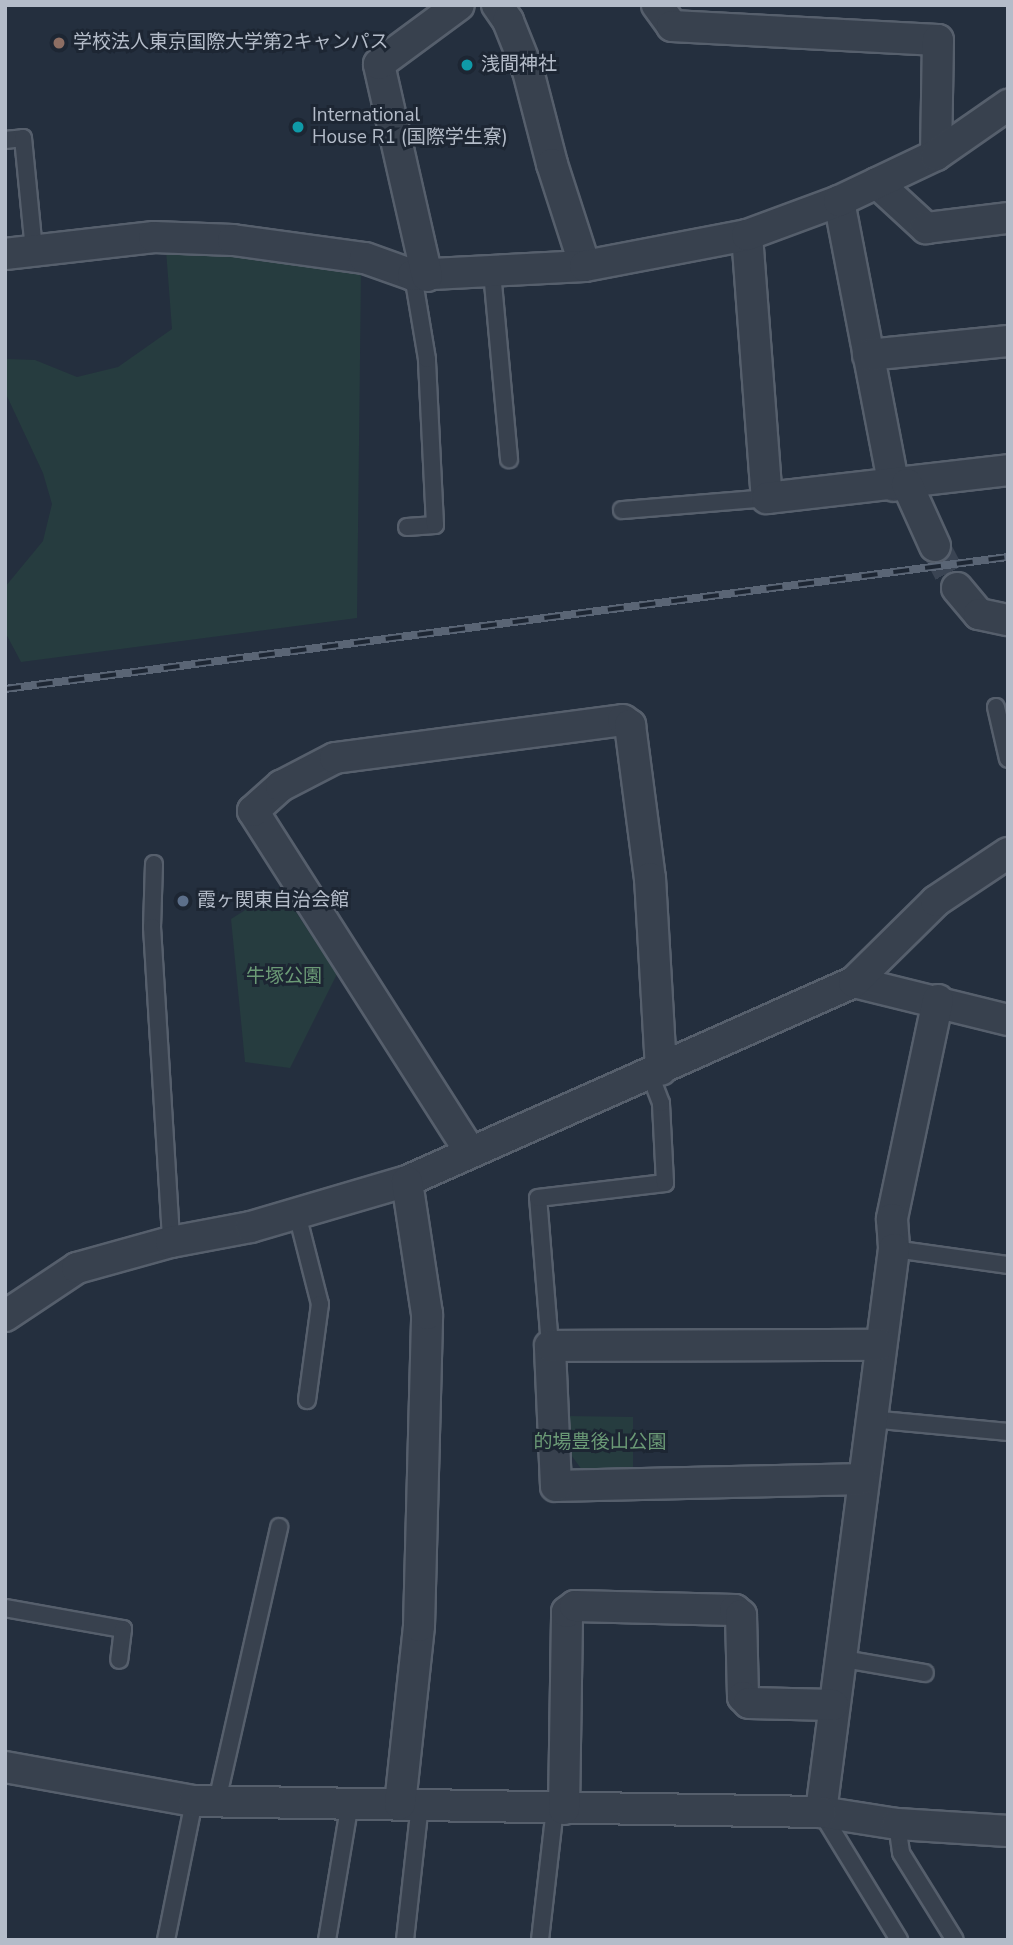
<!DOCTYPE html>
<meta charset="utf-8">
<style>
body{margin:0}
#map{position:relative;width:1013px;height:1945px;overflow:hidden;background:#242f3e;font-family:"Nunito Sans","Noto Sans JP",sans-serif}
div>[style]{position:absolute}
[style*='--x']{left:calc(var(--x)*1px);top:calc(var(--y)*1px);width:calc(var(--w)*1px);rotate:calc(var(--a)*1deg)}
.green>*{inset:0;background:#263c3f}
.street-tunnel>*{height:30px;margin-top:-15px;transform-origin:0;background:repeating-linear-gradient(90deg,#3a4453 0 30px,transparent 0 45px)}
.roads{filter:drop-shadow(2px 0 #565f6c) drop-shadow(-2px 0 #565f6c) drop-shadow(0 2px #565f6c) drop-shadow(0 -2px #565f6c)}
.lane>*{height:16px;margin:-8px;padding:0 8px;transform-origin:8px;border-radius:8px;background:#38414e}
.street>*{height:30px;margin:-15px;padding:0 15px;transform-origin:15px;border-radius:15px;background:#38414e}
.rail>*{height:8px;margin-top:-4px;transform-origin:0;background:repeating-linear-gradient(90deg,#1d2633 0 16px,#5a6575 0 32px);box-sizing:border-box;border-block:2px solid #5a6575}
.dots>*{width:19px;height:19px;translate:-50% -50%;box-sizing:border-box;border:4px solid #1d2633;border-radius:50%}
span{translate:-50% -50%;white-space:nowrap;text-align:center;line-height:1.15;-webkit-text-stroke:6px #1d2633;paint-order:stroke}
.poi-label{font-size:19px;color:#b4bcc9}
.left{translate:0 -50%;text-align:left}
.park-label{font-size:19px;color:#6b9a76}
.frame{position:absolute;inset:0;border:7px solid #b4bcc9;pointer-events:none}
</style>
<div id="map">
<div class="green">
<div style="clip-path:polygon(166px 250px,231px 252px,361px 270px,357px 618px,21px 662px,5px 632px,5px 587px,43px 541px,52px 504px,43px 473px,5px 392px,5px 359px,35px 360px,77px 377px,118px 367px,172px 329px)"></div>
<div style="clip-path:polygon(280px 888px,337px 974px,290px 1068px,245px 1062px,231px 919px)"></div>
<div style="clip-path:polygon(566px 1416px,633px 1417px,633px 1470px,582px 1470px,566px 1448px)"></div>
</div>
<div class="street-tunnel">
<div style="--x:935;--y:546;--w:47;--a:62.4"></div>
</div>
<div class="roads">
<div class="lane">
<div style="--x:5;--y:140;--w:18;--a:-6"></div>
<div style="--x:23;--y:138;--w:114;--a:84.4"></div>
<div style="--x:492;--y:272;--w:188;--a:84.8"></div>
<div style="--x:622;--y:510;--w:145;--a:-4.7"></div>
<div style="--x:407;--y:527;--w:28;--a:-4"></div>
<div style="--x:435;--y:525;--w:166;--a:-92.8"></div>
<div style="--x:427;--y:359;--w:85;--a:-99.5"></div>
<div style="--x:996;--y:707;--w:53;--a:77"></div>
<div style="--x:154;--y:864;--w:63;--a:91.8"></div>
<div style="--x:152;--y:927;--w:316;--a:86.5"></div>
<div style="--x:297;--y:1214;--w:93;--a:75.7"></div>
<div style="--x:320;--y:1304;--w:97;--a:97.7"></div>
<div style="--x:894;--y:1249;--w:115;--a:8"></div>
<div style="--x:550;--y:1346;--w:148;--a:-94.6"></div>
<div style="--x:538;--y:1198;--w:128;--a:-6.7"></div>
<div style="--x:665;--y:1183;--w:80;--a:-92.9"></div>
<div style="--x:661;--y:1103;--w:30;--a:-111"></div>
<div style="--x:870;--y:1419;--w:139;--a:5.4"></div>
<div style="--x:5;--y:1608;--w:120;--a:10.1"></div>
<div style="--x:123;--y:1629;--w:31;--a:97"></div>
<div style="--x:838;--y:1658;--w:88;--a:9.8"></div>
<div style="--x:217;--y:1801;--w:281;--a:-77.2"></div>
<div style="--x:821;--y:1812;--w:150;--a:58.6"></div>
<div style="--x:897;--y:1824;--w:29;--a:82"></div>
<div style="--x:901;--y:1853;--w:102;--a:58.2"></div>
<div style="--x:166;--y:1940;--w:142;--a:-78.6"></div>
<div style="--x:327;--y:1940;--w:139;--a:-80.5"></div>
<div style="--x:405;--y:1940;--w:136;--a:-83.7"></div>
<div style="--x:540;--y:1940;--w:132;--a:-83.5"></div>
</div>
<div class="street">
<div style="--x:497;--y:5;--w:19;--a:55"></div>
<div style="--x:508;--y:21;--w:54;--a:68.2"></div>
<div style="--x:528;--y:71;--w:96;--a:75.5"></div>
<div style="--x:552;--y:164;--w:107;--a:72.1"></div>
<div style="--x:657;--y:5;--w:26;--a:54"></div>
<div style="--x:672;--y:26;--w:266;--a:3"></div>
<div style="--x:938;--y:40;--w:115;--a:91"></div>
<div style="--x:877;--y:183;--w:67;--a:42.6"></div>
<div style="--x:926;--y:228;--w:83;--a:-7"></div>
<div style="--x:839;--y:201;--w:290;--a:79.1"></div>
<div style="--x:747;--y:235;--w:264;--a:85.7"></div>
<div style="--x:767;--y:498;--w:243;--a:-6.6"></div>
<div style="--x:5;--y:254;--w:150;--a:-6.5"></div>
<div style="--x:154;--y:237;--w:79;--a:2.2"></div>
<div style="--x:233;--y:240;--w:133;--a:7.8"></div>
<div style="--x:365;--y:258;--w:51;--a:19.5"></div>
<div style="--x:413;--y:275;--w:172;--a:-3"></div>
<div style="--x:585;--y:266;--w:165;--a:-10.8"></div>
<div style="--x:747;--y:235;--w:98;--a:-20.3"></div>
<div style="--x:839;--y:201;--w:107;--a:-25.4"></div>
<div style="--x:936;--y:155;--w:88;--a:-34.8"></div>
<div style="--x:427;--y:276;--w:217;--a:-102.8"></div>
<div style="--x:379;--y:64;--w:99;--a:-36.4"></div>
<div style="--x:868;--y:355;--w:141;--a:-5.7"></div>
<div style="--x:907;--y:484;--w:68;--a:65.7"></div>
<div style="--x:957;--y:588;--w:34;--a:50"></div>
<div style="--x:979;--y:614;--w:30;--a:12"></div>
<div style="--x:854;--y:982;--w:159;--a:13.9"></div>
<div style="--x:938;--y:1000;--w:224;--a:101.9"></div>
<div style="--x:892;--y:1219;--w:30;--a:86"></div>
<div style="--x:894;--y:1249;--w:568;--a:97.39"></div>
<div style="--x:821;--y:1812;--w:77;--a:9"></div>
<div style="--x:897;--y:1824;--w:111;--a:3.6"></div>
<div style="--x:469;--y:1150;--w:402;--a:-122.5"></div>
<div style="--x:253;--y:811;--w:38;--a:-42"></div>
<div style="--x:281;--y:786;--w:61;--a:-27.4"></div>
<div style="--x:335;--y:758;--w:290;--a:-7.5"></div>
<div style="--x:623;--y:720;--w:9;--a:36"></div>
<div style="--x:630;--y:725;--w:154;--a:82.6"></div>
<div style="--x:650;--y:878;--w:192;--a:86.7"></div>
<div style="--x:5;--y:1316;--w:87;--a:-33.7"></div>
<div style="--x:77;--y:1268;--w:98;--a:-15.5"></div>
<div style="--x:171;--y:1242;--w:81;--a:-10.6"></div>
<div style="--x:251;--y:1227;--w:163;--a:-16.4"></div>
<div style="--x:407;--y:1181;--w:489;--a:-24"></div>
<div style="--x:854;--y:982;--w:115;--a:-44.6"></div>
<div style="--x:936;--y:901;--w:87;--a:-33.7"></div>
<div style="--x:862;--y:1479;--w:306;--a:178.7"></div>
<div style="--x:556;--y:1486;--w:140;--a:-92.5"></div>
<div style="--x:550;--y:1346;--w:330;--a:-0.2"></div>
<div style="--x:5;--y:1767;--w:192;--a:10.2"></div>
<div style="--x:194;--y:1801;--w:627;--a:1.01"></div>
<div style="--x:400;--y:1804;--w:179;--a:-83.9"></div>
<div style="--x:419;--y:1626;--w:312;--a:-88.5"></div>
<div style="--x:427;--y:1314;--w:134;--a:-98.6"></div>
<div style="--x:564;--y:1809;--w:197;--a:-89.1"></div>
<div style="--x:567;--y:1612;--w:10;--a:-37"></div>
<div style="--x:575;--y:1606;--w:160;--a:1.4"></div>
<div style="--x:735;--y:1610;--w:8;--a:40"></div>
<div style="--x:741;--y:1615;--w:82;--a:88.6"></div>
<div style="--x:743;--y:1697;--w:8;--a:45"></div>
<div style="--x:749;--y:1703;--w:84;--a:1.4"></div>
</div>
</div>
<div class="rail">
<div style="--x:5;--y:689;--w:1012;--a:-7.5"></div>
</div>
<div class="dots">
<div style="left:59px;top:43px;background:#8d6e63"></div>
<div style="left:467px;top:65px;background:#0f9aa8"></div>
<div style="left:298px;top:127px;background:#0f9aa8"></div>
<div style="left:183px;top:901px;background:#5c6f8a"></div>
</div>
<div class="poi-label">
<span class="left" style="left:73px;top:43px">学校法人東京国際大学第2キャンパス</span>
<span class="left" style="left:481px;top:65px">浅間神社</span>
<span class="left" style="left:312px;top:127px">International<br>House R1 (国際学生寮)</span>
<span class="left" style="left:197px;top:901px">霞ヶ関東自治会館</span>
</div>
<div class="park-label">
<span style="left:284px;top:977px">牛塚公園</span>
<span style="left:600px;top:1443px">的場豊後山公園</span>
</div>
<div class="frame"></div>
</div>
